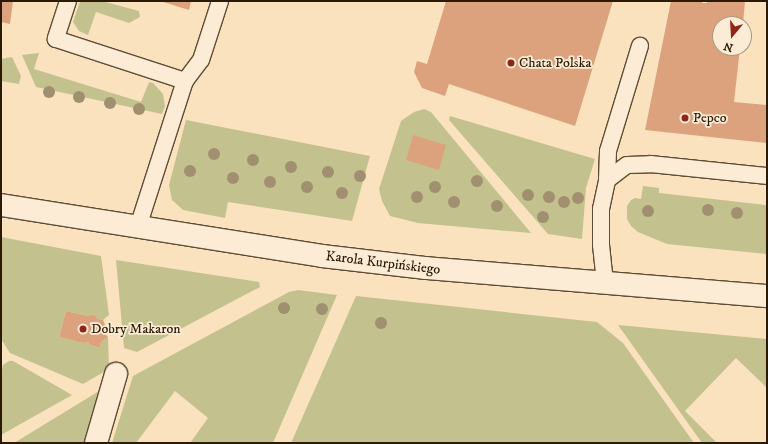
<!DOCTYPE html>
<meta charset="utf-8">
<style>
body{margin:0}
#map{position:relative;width:768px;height:444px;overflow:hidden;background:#fbe2be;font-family:"IM FELL DW Pica",serif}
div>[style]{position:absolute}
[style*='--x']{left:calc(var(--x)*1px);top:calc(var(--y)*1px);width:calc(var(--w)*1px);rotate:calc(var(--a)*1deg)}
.green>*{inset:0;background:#c3c28e}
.building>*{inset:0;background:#dca27d}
.roads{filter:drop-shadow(1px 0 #5e4c34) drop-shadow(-1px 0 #5e4c34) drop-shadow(0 1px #5e4c34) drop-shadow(0 -1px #5e4c34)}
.service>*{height:16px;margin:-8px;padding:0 8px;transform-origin:8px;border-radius:8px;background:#fcecd5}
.pedestrian>*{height:22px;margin:-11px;padding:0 11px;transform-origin:11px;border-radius:11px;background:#fcecd5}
.tertiary>*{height:22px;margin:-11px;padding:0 11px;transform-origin:11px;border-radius:11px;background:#fcecd5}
.trees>*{width:12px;height:12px;margin:-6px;border-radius:50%;background:#a1906f}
.dots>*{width:11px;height:11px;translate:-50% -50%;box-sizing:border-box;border:2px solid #fcecd5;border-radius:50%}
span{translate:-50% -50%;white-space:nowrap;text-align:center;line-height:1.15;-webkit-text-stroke:3.5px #fcecd5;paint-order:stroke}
.poi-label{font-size:14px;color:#2a1a06}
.left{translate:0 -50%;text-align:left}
.street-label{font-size:14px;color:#2a1a06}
.frame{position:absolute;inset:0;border:2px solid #2a1a06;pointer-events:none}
.north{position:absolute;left:712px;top:16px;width:40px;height:40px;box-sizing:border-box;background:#fcecd5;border:1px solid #a89882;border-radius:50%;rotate:198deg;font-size:11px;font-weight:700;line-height:16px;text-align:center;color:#2a1a06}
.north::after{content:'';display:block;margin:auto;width:14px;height:18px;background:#8f2418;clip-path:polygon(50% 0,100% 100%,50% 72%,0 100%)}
</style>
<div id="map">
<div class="green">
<div style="clip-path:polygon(80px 1px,102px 1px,139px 11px,140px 17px,129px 23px,96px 12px,88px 35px,79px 31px,73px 22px)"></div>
<div style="clip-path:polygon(39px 53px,34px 69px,141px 102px,149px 82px,153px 83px,163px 94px,165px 106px,162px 114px,36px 87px,22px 55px)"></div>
<div style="clip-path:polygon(12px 57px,21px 76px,19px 84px,1px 81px,1px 59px)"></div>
<div style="clip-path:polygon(424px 109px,431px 112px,531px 233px,418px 223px,390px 216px,382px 201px,379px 189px,401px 121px,414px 112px)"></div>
<div style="clip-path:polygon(450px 116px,595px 159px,586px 188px,582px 239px,548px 234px,449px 120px)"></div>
<div style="clip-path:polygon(186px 120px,370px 156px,352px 221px,228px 202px,225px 218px,183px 210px,172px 200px,169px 185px)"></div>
<div style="clip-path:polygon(643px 186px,659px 188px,659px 193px,767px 205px,767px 254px,667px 244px,638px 232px,631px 226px,627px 219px,627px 206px,631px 200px,635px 198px,641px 199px)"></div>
<div style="clip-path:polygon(1px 237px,101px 256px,109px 315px,103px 320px,98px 319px,94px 314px,88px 316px,66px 311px,59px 337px,83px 343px,88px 342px,90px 345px,100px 348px,101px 342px,108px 337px,109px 369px,83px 384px,10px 353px,1px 339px)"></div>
<div style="clip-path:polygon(116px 260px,259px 282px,260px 287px,137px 352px,124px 348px)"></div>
<div style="clip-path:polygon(298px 290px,337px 295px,273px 443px,190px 443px,208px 418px,175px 391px,136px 443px,112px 443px,133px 376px,289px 292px)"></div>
<div style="clip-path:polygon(356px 296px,597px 322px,623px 343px,694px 443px,291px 443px)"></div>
<div style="clip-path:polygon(618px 325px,767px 339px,767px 388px,736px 358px,685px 411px,717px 443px,702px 443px)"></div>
<div style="clip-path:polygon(9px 361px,13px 361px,72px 395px,1px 435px,1px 372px,3px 365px)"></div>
<div style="clip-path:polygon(104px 388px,87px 443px,14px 443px)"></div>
</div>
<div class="building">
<div style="clip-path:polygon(1px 1px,13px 1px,10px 24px,1px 22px)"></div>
<div style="clip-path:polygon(160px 1px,191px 1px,189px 10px)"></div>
<div style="clip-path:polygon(446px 1px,613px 1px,575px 126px,449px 84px,445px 96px,422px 88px,414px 72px,417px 61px,427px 64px)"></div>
<div style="clip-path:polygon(671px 1px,702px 1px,702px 3px,707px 3px,707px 1px,745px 1px,743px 24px,720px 24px,720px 48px,740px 48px,734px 102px,767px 105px,767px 143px,645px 130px)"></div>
<div style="clip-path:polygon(413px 135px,446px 145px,439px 170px,406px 160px)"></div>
<div style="clip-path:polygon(66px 311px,88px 316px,94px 314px,98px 319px,103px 320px,106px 327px,104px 332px,108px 337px,101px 342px,100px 348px,90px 345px,88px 342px,83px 343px,59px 337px)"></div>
</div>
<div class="roads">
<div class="service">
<div style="--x:68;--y:1;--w:40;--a:108"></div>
<div style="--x:56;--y:39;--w:136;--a:18"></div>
<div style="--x:607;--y:180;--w:29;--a:-88"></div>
<div style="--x:608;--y:151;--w:110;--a:-73.1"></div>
<div style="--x:138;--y:227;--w:153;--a:-72.2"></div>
<div style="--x:185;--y:81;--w:26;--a:-53"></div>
<div style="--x:201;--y:60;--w:62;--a:-72.1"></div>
<div style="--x:605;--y:283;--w:38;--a:-96"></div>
<div style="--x:601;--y:245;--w:36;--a:-90"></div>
<div style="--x:601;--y:209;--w:30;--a:-78"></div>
<div style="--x:607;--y:180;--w:25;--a:-37"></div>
<div style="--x:627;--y:165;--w:24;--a:-2"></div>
<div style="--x:651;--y:164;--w:117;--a:5.9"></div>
</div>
<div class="pedestrian">
<div style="--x:96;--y:443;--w:72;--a:-73.8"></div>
</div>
<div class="tertiary">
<div style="--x:1;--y:205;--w:325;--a:9"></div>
<div style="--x:322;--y:256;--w:105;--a:6.6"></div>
<div style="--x:426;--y:268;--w:342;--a:4.7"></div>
</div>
</div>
<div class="trees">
<div style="left:49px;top:92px"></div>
<div style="left:79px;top:97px"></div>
<div style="left:110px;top:103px"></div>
<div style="left:139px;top:109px"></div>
<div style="left:214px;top:154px"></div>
<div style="left:253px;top:160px"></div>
<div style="left:291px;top:167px"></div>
<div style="left:190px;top:171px"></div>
<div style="left:328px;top:172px"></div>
<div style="left:360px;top:176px"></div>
<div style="left:233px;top:178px"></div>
<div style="left:477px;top:181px"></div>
<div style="left:270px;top:182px"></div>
<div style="left:307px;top:187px"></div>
<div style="left:435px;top:187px"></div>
<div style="left:342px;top:193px"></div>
<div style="left:528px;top:195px"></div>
<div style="left:417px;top:197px"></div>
<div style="left:549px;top:197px"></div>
<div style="left:578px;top:198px"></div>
<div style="left:454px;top:202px"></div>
<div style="left:564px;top:202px"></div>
<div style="left:497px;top:206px"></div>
<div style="left:708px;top:210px"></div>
<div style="left:648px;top:211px"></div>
<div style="left:737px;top:213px"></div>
<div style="left:543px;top:217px"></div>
<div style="left:284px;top:308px"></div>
<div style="left:322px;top:309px"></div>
<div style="left:381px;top:323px"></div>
</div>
<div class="dots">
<div style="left:511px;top:63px;background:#8f2418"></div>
<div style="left:685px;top:118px;background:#8f2418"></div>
<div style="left:83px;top:329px;background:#8f2418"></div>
</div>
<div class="poi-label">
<span class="left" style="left:519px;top:63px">Chata Polska</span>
<span class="left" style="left:693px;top:118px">Pepco</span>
<span class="left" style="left:91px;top:329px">Dobry Makaron</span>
</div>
<div class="street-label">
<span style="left:383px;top:263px;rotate:7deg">Karola Kurpińskiego</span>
</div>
<div class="frame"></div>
<div class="north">N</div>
</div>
